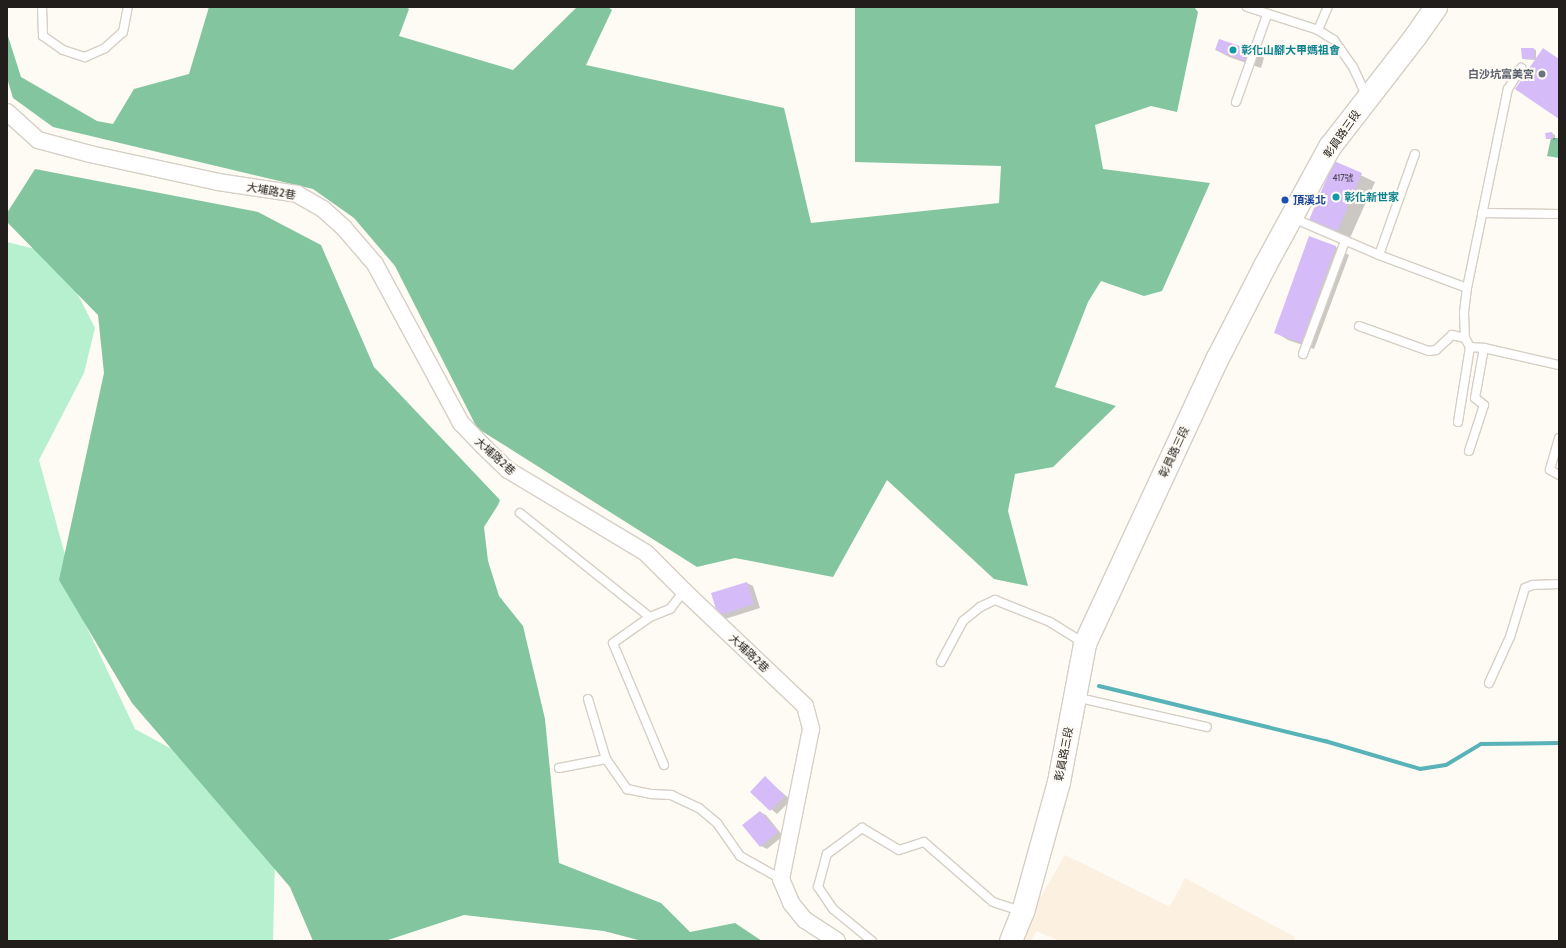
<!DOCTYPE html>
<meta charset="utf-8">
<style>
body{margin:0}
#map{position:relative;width:1566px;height:948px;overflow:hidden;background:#fefaf4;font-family:Cabin,"Noto Sans TC",sans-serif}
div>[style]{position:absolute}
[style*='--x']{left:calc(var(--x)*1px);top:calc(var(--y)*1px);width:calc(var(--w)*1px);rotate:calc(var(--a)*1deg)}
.built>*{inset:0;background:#fcf0e0}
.green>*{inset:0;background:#b6f0ce}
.forest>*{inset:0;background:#82c59f}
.shadow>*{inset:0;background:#0003}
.stream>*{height:4px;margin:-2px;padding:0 2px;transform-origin:2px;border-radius:2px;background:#57b3b7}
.building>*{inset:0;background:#d5bcf8}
.roads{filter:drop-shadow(1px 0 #d6cfc5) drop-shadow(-1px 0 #d6cfc5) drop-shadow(0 1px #d6cfc5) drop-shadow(0 -1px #d6cfc5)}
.service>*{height:8px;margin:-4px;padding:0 4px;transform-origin:4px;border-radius:4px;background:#fff}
.minor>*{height:16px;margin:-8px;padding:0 8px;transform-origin:8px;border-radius:8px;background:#fff}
.secondary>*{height:22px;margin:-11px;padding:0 11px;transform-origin:11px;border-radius:11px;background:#fff}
.dots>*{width:11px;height:11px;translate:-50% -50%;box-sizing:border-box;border:2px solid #fefaf4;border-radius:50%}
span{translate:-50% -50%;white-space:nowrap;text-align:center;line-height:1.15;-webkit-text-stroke:4px #fefaf4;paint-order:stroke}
.number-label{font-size:9px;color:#4e4652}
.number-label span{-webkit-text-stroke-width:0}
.culture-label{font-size:11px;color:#0d838f;font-weight:700}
.left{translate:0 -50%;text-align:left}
.worship-label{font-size:11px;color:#5b616d;font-weight:700}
.right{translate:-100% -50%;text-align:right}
.street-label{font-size:11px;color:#211e1b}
.transit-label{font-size:11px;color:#164399;font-weight:700}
.frame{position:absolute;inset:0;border:8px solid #211e1b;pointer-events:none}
</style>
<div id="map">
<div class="built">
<div style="clip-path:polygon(1065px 855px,1170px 907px,1185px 878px,1295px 937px,1293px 941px,1060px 941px,1036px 931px,1031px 941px,1017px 941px,1025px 924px)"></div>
</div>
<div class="green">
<div style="clip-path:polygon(7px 242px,35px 249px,75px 289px,95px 328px,84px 373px,39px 460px,82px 617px,135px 729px,236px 784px,275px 858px,273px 941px,7px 941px)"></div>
</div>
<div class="forest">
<div style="clip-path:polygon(209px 7px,406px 7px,409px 9px,399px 36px,513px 70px,577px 7px,608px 7px,612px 10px,586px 65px,784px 108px,811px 223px,999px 203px,1001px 166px,855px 162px,855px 7px,1194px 7px,1198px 12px,1177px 112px,1151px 106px,1095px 125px,1103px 169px,1210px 183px,1162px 291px,1144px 296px,1101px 281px,1088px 302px,1055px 387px,1116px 406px,1053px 467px,1015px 474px,1008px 511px,1028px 586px,994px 579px,887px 480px,833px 577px,735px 558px,697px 567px,477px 428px,395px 266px,354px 218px,313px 189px,53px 127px,13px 98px,7px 78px,7px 33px,21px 77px,97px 121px,113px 124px,134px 89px,189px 74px)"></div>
<div style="clip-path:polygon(1551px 138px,1559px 138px,1559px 158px,1547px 156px)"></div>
<div style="clip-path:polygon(35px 169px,258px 212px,321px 245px,374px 367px,500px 500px,498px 505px,484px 527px,488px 561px,499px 596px,523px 626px,545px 719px,559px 863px,661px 903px,690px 932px,735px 923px,762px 941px,642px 941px,604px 931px,464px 915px,385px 941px,313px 941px,290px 887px,132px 703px,59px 580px,104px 373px,98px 315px,7px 222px,7px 213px)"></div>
</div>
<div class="shadow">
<div style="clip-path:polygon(1533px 49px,1536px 50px,1536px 60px,1559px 59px,1559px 118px,1536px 60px,1522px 59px)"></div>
<div style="clip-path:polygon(1216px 50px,1251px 51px,1264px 58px,1261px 68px,1229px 57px)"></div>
<div style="clip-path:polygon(1552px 133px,1555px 135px,1555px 140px,1547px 138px)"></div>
<div style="clip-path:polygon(1335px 163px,1375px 182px,1350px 238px,1310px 219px)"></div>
<div style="clip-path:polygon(1310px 238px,1336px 247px,1349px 255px,1314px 349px,1288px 340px,1275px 332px)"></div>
<div style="clip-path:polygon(747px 583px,753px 586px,760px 608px,725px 619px,719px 616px)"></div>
<div style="clip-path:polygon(765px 778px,791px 800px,777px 814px,751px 792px)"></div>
<div style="clip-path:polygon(760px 812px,766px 815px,783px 836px,767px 849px,761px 846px)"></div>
</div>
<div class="stream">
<div style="--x:1099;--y:686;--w:233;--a:13.7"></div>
<div style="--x:1325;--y:741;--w:99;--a:16.4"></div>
<div style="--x:1420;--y:769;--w:26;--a:-9"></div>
<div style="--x:1446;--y:765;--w:41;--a:-31"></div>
<div style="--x:1481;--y:744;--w:78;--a:-0.7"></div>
</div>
<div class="building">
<div style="clip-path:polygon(1219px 39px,1252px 50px,1248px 62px,1215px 50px)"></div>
<div style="clip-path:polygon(1521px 48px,1534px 48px,1534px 59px,1522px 59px)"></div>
<div style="clip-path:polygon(1543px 48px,1559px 59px,1559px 119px,1515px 89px)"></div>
<div style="clip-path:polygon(1552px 132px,1553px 139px,1546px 139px,1545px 133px)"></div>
<div style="clip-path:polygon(1334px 161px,1362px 173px,1337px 232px,1309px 220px)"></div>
<div style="clip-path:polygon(1309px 236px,1336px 246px,1301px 343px,1274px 333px)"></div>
<div style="clip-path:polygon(747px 582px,754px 604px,718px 616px,711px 593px)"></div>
<div style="clip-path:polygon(765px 776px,785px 796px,770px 811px,750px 792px)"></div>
<div style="clip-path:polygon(760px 811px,778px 832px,760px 847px,742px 825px)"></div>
</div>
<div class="roads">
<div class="service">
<div style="--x:42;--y:7;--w:29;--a:88"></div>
<div style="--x:43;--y:36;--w:24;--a:35"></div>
<div style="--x:63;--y:50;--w:23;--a:18"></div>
<div style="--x:85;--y:57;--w:22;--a:-24"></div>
<div style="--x:105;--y:48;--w:24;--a:-42"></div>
<div style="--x:123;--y:32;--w:25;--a:-79"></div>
<div style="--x:1247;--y:7;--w:75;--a:17.9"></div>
<div style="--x:1318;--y:30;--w:19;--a:32"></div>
<div style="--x:1334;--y:40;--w:33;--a:55"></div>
<div style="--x:1353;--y:67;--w:33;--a:65"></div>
<div style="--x:1318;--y:30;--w:25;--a:-67"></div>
<div style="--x:1236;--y:102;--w:92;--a:-70.4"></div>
<div style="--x:1482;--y:213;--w:77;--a:0.7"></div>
<div style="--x:1293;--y:218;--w:94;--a:23.3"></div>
<div style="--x:1379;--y:255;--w:94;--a:20.6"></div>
<div style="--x:1467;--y:288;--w:24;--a:97"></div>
<div style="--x:1464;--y:312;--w:26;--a:88"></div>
<div style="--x:1465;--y:338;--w:10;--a:61"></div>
<div style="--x:1470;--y:347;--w:14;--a:4"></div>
<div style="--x:1484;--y:348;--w:77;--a:12.8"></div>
<div style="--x:1379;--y:255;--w:107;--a:-70.4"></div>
<div style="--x:1467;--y:288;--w:203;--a:-78.4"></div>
<div style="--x:1508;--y:89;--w:25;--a:-58"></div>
<div style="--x:1359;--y:326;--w:74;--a:19.7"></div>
<div style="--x:1429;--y:351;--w:7;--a:-8"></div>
<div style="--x:1436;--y:350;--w:22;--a:-43"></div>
<div style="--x:1452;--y:335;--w:13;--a:13"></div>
<div style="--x:1303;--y:354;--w:121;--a:-69.6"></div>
<div style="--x:1458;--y:422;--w:76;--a:-80.9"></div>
<div style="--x:1559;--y:438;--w:33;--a:106"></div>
<div style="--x:1550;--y:470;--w:10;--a:29"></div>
<div style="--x:1469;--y:451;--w:48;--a:-71.9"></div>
<div style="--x:1484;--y:405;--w:11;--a:-142"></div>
<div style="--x:1475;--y:398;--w:51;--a:-79.8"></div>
<div style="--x:520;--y:513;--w:166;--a:38.7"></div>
<div style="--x:941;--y:662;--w:47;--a:-61.8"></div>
<div style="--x:963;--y:621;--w:22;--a:-39"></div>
<div style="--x:980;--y:607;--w:17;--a:-25"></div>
<div style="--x:995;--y:600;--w:59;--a:21.8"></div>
<div style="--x:1050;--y:622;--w:40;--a:32"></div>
<div style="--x:1489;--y:683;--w:51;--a:-65.5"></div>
<div style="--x:1510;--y:637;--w:51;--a:-73"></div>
<div style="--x:1525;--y:588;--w:9;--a:-21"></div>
<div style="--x:1533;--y:585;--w:26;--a:-2"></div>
<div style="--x:1075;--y:697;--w:135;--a:12.8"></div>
<div style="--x:588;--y:699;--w:63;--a:73.3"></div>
<div style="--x:606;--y:759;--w:37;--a:55"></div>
<div style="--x:627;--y:789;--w:25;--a:12"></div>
<div style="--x:651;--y:794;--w:20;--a:3"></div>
<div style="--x:671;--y:795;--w:31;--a:25"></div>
<div style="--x:699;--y:808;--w:23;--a:40"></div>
<div style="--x:717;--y:823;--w:40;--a:55.1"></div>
<div style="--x:740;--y:856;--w:47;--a:29.3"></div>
<div style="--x:664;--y:765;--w:132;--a:-112.7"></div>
<div style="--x:613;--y:643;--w:45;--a:-35.1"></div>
<div style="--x:650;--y:617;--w:22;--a:-22"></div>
<div style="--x:670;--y:609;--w:23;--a:-52"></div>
<div style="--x:559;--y:768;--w:48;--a:-10.8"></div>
<div style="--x:872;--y:941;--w:50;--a:-140.6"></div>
<div style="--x:833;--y:909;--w:27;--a:-124"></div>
<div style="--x:818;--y:887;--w:34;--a:-75"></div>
<div style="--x:827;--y:854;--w:44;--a:-36.6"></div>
<div style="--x:862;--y:828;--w:43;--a:30.7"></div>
<div style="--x:899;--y:850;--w:26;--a:-18"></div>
<div style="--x:924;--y:842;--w:91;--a:41"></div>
<div style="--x:993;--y:902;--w:32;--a:18"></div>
</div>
<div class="minor">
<div style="--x:7;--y:112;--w:42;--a:42.1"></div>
<div style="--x:38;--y:140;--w:54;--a:15.1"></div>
<div style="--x:90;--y:154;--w:131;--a:12.3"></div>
<div style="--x:218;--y:182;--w:80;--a:8.6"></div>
<div style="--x:297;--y:194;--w:30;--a:30"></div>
<div style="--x:323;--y:209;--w:28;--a:42"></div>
<div style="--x:344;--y:228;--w:48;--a:49.3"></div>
<div style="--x:375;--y:264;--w:181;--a:61.6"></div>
<div style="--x:461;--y:423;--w:30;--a:46"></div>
<div style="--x:482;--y:445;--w:36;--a:44"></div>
<div style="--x:508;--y:470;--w:161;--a:31"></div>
<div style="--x:646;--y:553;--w:54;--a:45"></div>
<div style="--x:684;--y:591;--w:167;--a:43.5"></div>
<div style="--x:805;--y:706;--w:24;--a:75"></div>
<div style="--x:811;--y:729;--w:153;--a:101.3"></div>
<div style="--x:781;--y:879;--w:26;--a:67"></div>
<div style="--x:791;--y:903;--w:22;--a:51"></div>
<div style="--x:805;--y:920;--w:38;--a:33"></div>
</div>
<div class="secondary">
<div style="--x:1011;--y:941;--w:31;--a:-68"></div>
<div style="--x:1023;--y:912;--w:135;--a:-74.5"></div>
<div style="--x:1059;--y:782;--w:140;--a:-79.3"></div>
<div style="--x:1085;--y:644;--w:315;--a:-65.1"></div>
<div style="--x:1218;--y:358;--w:103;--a:-62.9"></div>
<div style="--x:1265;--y:266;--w:136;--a:-61.4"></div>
<div style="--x:1330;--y:147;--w:140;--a:-52.2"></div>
<div style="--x:1416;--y:36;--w:35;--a:-55"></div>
</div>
</div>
<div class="dots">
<div style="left:1233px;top:50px;background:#0f9aa8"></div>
<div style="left:1542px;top:74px;background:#6b7280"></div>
<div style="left:1336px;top:197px;background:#0f9aa8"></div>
<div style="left:1285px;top:200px;background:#1a4fb4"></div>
</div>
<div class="number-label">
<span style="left:1343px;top:178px">417號</span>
</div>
<div class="culture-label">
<span class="left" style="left:1241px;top:50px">彰化山腳大甲媽祖會</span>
<span class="left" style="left:1344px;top:197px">彰化新世家</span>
</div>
<div class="worship-label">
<span class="right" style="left:1534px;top:74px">白沙坑富美宮</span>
</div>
<div class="street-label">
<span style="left:1342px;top:134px;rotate:-55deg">彰員路三段</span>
<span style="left:271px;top:191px;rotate:10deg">大埔路2巷</span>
<span style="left:1174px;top:452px;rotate:-65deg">彰員路三段</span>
<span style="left:495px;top:456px;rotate:42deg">大埔路2巷</span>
<span style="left:749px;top:653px;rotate:43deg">大埔路2巷</span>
<span style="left:1064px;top:754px;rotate:-79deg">彰員路三段</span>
</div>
<div class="transit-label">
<span class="left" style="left:1293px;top:200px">頂溪北</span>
</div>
<div class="frame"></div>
</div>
